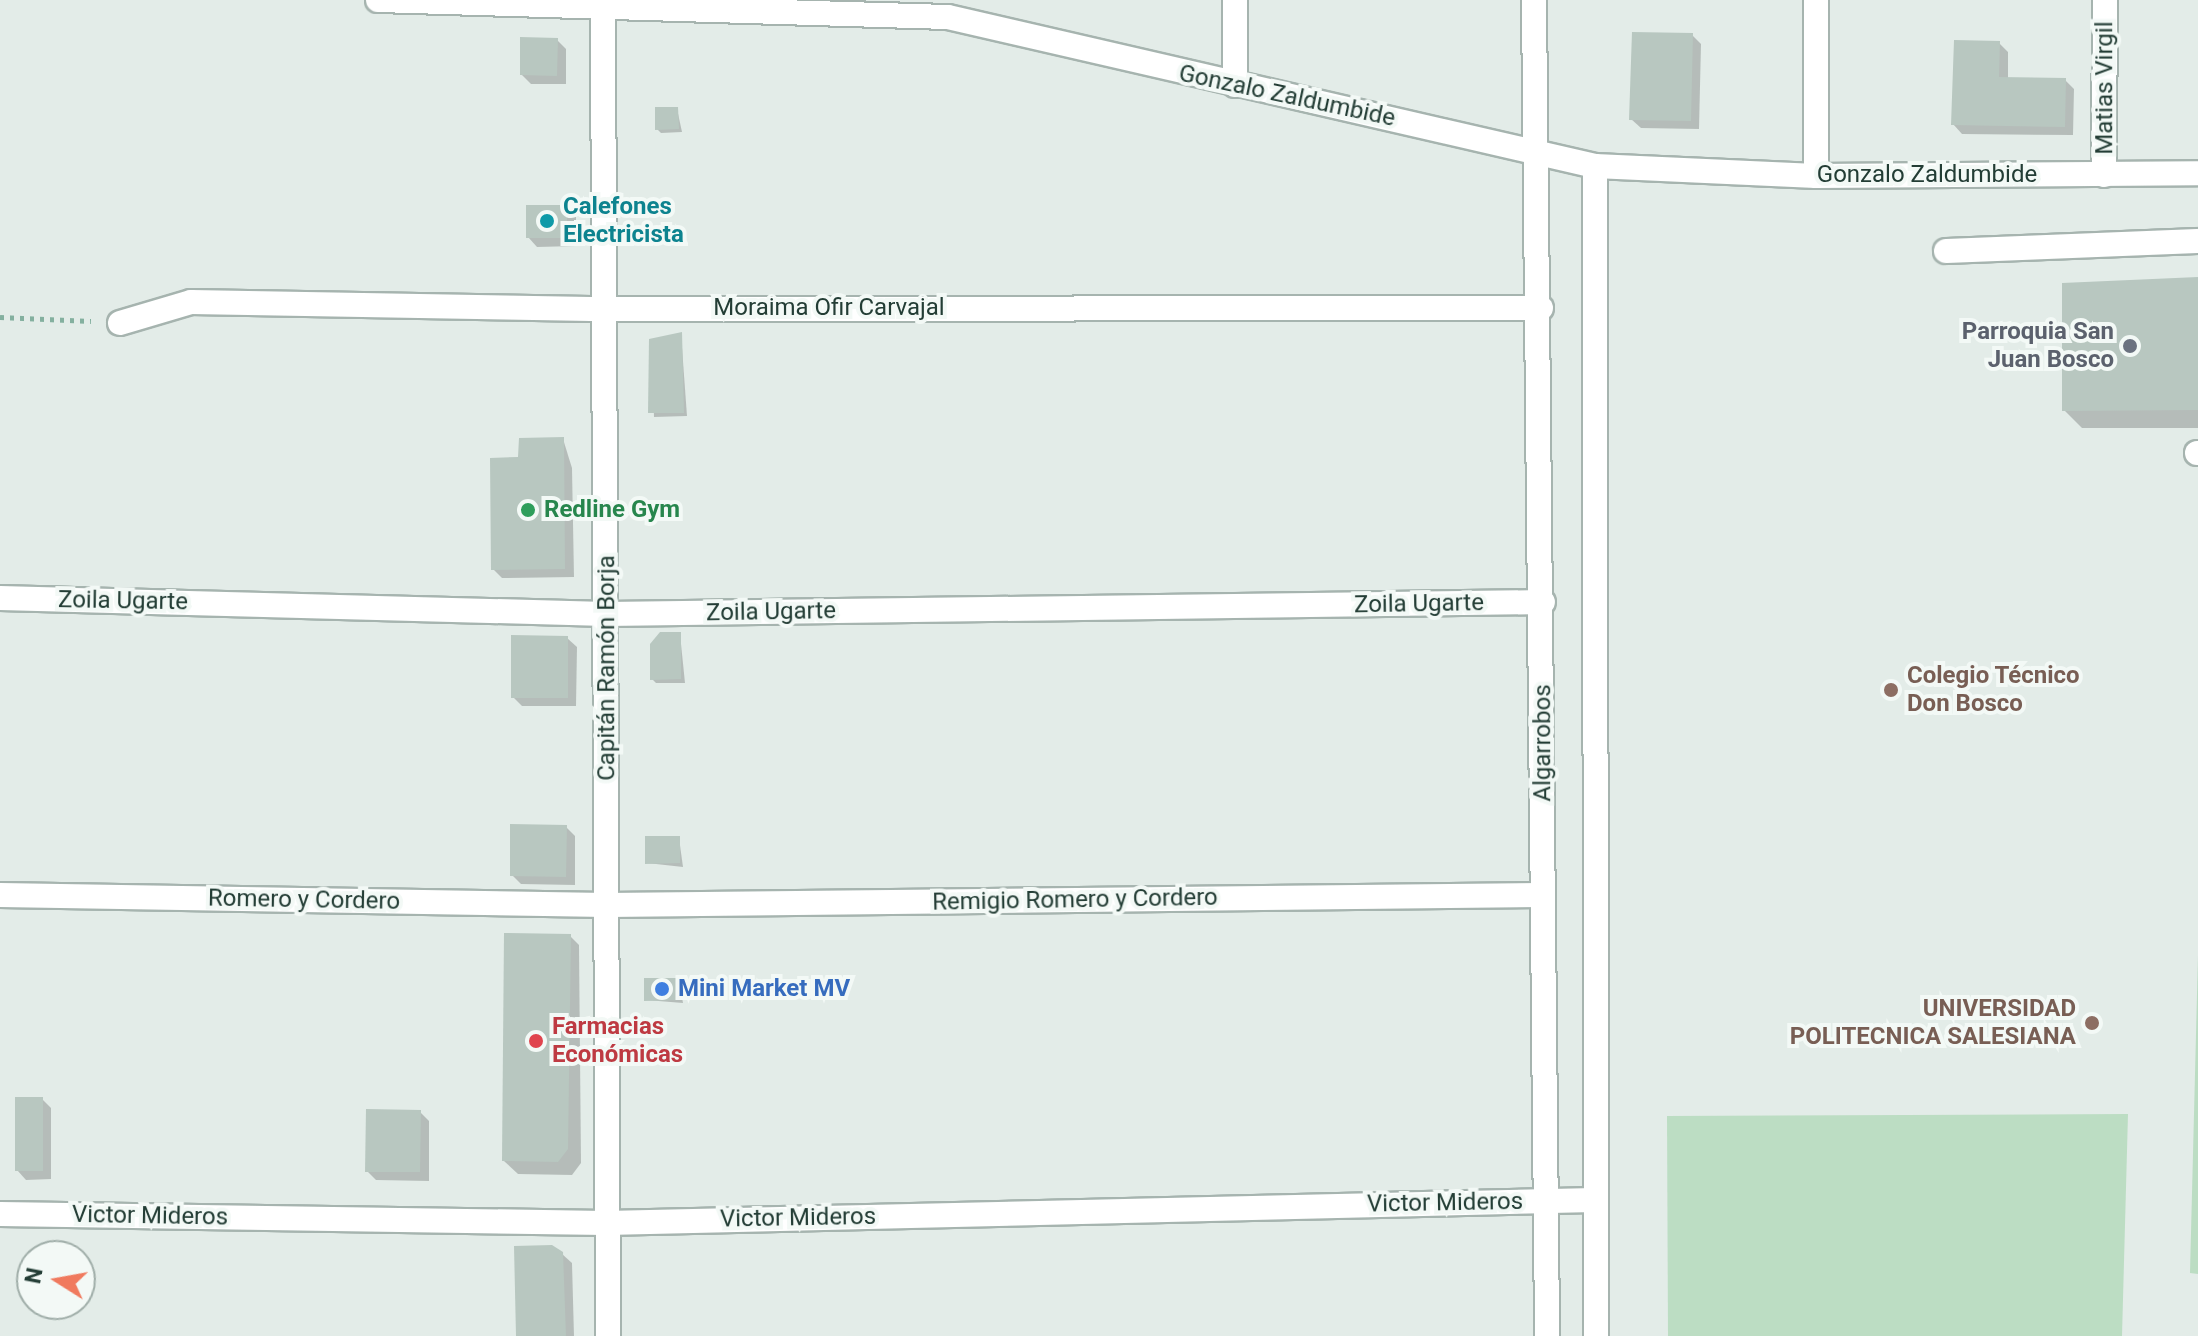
<!DOCTYPE html>
<meta charset="utf-8">
<style>
body{margin:0}
#map{position:relative;width:2198px;height:1336px;overflow:hidden;background:#e3ece8;font-family:Roboto,sans-serif}
div>[style]{position:absolute}
[style*='--x']{left:calc(var(--x)*1px);top:calc(var(--y)*1px);width:calc(var(--w)*1px);rotate:calc(var(--a)*1deg)}
.green>*{inset:0;background:#bcddc3}
.shadow>*{inset:0;background:#0003}
.building>*{inset:0;background:#b8c7c0}
.path>*{height:5px;margin-top:-2.5px;transform-origin:0;background:repeating-linear-gradient(90deg,#84b09f 0 4px,transparent 0 10px)}
.roads{filter:drop-shadow(2px 0 #a6b4af) drop-shadow(-2px 0 #a6b4af) drop-shadow(0 2px #a6b4af) drop-shadow(0 -2px #a6b4af)}
.minor>*{height:24px;margin:-12px;padding:0 12px;transform-origin:12px;border-radius:12px;background:#fff}
.dots>*{width:22px;height:22px;translate:-50% -50%;box-sizing:border-box;border:4px solid #f3f9f6;border-radius:50%}
span{translate:-50% -50%;white-space:nowrap;text-align:center;line-height:1.15;-webkit-text-stroke:8px #f3f9f6;paint-order:stroke}
.street-label{font-size:24px;color:#233d35}
.culture-label{font-size:24px;color:#0d838f;font-weight:700}
.left{translate:0 -50%;text-align:left}
.worship-label{font-size:24px;color:#5b616d;font-weight:700}
.right{translate:-100% -50%;text-align:right}
.leisure-label{font-size:24px;color:#27864d;font-weight:700}
.education-label{font-size:24px;color:#785e54;font-weight:700}
.shop-label{font-size:24px;color:#366cbe;font-weight:700}
.health-label{font-size:24px;color:#be3a42;font-weight:700}
.north{position:absolute;left:16px;top:1240px;width:80px;height:80px;box-sizing:border-box;background:#f3f9f6;border:2px solid #a0aea9;border-radius:50%;rotate:281deg;font-size:22px;font-weight:700;line-height:32px;text-align:center;color:#233d35}
.north::after{content:'';display:block;margin:auto;width:28px;height:36px;background:#f07a5e;clip-path:polygon(50% 0,100% 100%,50% 72%,0 100%)}
</style>
<div id="map">
<div class="green">
<div style="clip-path:polygon(2198px 955px,2198px 1274px,2190px 1273px)"></div>
<div style="clip-path:polygon(2128px 1114px,2122px 1336px,1668px 1336px,1667px 1116px)"></div>
</div>
<div class="shadow">
<div style="clip-path:polygon(1692px 35px,1701px 44px,1699px 129px,1641px 128px,1631px 119px)"></div>
<div style="clip-path:polygon(557px 40px,566px 49px,566px 84px,531px 84px,522px 75px)"></div>
<div style="clip-path:polygon(1999px 43px,2008px 52px,2008px 79px,2065px 80px,2074px 89px,2073px 135px,1962px 134px,1953px 124px)"></div>
<div style="clip-path:polygon(677px 109px,682px 132px,661px 133px,657px 129px)"></div>
<div style="clip-path:polygon(567px 207px,576px 216px,576px 246px,537px 247px,528px 237px)"></div>
<div style="clip-path:polygon(2198px 279px,2198px 428px,2082px 428px,2064px 410px)"></div>
<div style="clip-path:polygon(681px 334px,687px 416px,654px 417px,651px 340px)"></div>
<div style="clip-path:polygon(563px 439px,572px 468px,574px 577px,502px 578px,493px 569px,523px 459px)"></div>
<div style="clip-path:polygon(680px 634px,685px 683px,656px 683px,652px 679px)"></div>
<div style="clip-path:polygon(567px 638px,577px 647px,576px 706px,522px 706px,513px 697px)"></div>
<div style="clip-path:polygon(566px 827px,575px 836px,575px 885px,521px 884px,512px 875px)"></div>
<div style="clip-path:polygon(679px 838px,683px 867px,647px 863px)"></div>
<div style="clip-path:polygon(570px 936px,579px 945px,581px 1163px,572px 1175px,518px 1174px,504px 1161px)"></div>
<div style="clip-path:polygon(679px 980px,683px 1003px,646px 1000px)"></div>
<div style="clip-path:polygon(42px 1099px,51px 1108px,51px 1179px,26px 1180px,17px 1170px)"></div>
<div style="clip-path:polygon(420px 1112px,429px 1121px,429px 1181px,376px 1180px,367px 1171px)"></div>
<div style="clip-path:polygon(562px 1254px,572px 1263px,574px 1336px,518px 1336px)"></div>
</div>
<div class="building">
<div style="clip-path:polygon(1632px 32px,1693px 33px,1691px 121px,1629px 120px)"></div>
<div style="clip-path:polygon(520px 37px,558px 38px,557px 76px,520px 75px)"></div>
<div style="clip-path:polygon(1954px 40px,2000px 41px,1999px 77px,2066px 78px,2065px 127px,1951px 125px)"></div>
<div style="clip-path:polygon(655px 107px,678px 107px,679px 129px,655px 130px)"></div>
<div style="clip-path:polygon(526px 205px,567px 205px,567px 238px,526px 238px)"></div>
<div style="clip-path:polygon(2198px 277px,2198px 410px,2062px 411px,2062px 283px)"></div>
<div style="clip-path:polygon(682px 332px,684px 413px,648px 413px,649px 339px)"></div>
<div style="clip-path:polygon(564px 437px,565px 569px,491px 570px,490px 458px,518px 457px,519px 438px)"></div>
<div style="clip-path:polygon(660px 632px,681px 632px,681px 679px,650px 680px,650px 644px)"></div>
<div style="clip-path:polygon(511px 635px,568px 636px,568px 698px,511px 698px)"></div>
<div style="clip-path:polygon(510px 824px,567px 825px,566px 877px,510px 876px)"></div>
<div style="clip-path:polygon(645px 836px,680px 836px,680px 863px,645px 864px)"></div>
<div style="clip-path:polygon(504px 933px,571px 934px,568px 1149px,558px 1162px,502px 1161px)"></div>
<div style="clip-path:polygon(644px 978px,680px 978px,680px 1000px,644px 1001px)"></div>
<div style="clip-path:polygon(15px 1097px,43px 1097px,43px 1171px,15px 1171px)"></div>
<div style="clip-path:polygon(366px 1109px,421px 1110px,420px 1172px,365px 1172px)"></div>
<div style="clip-path:polygon(552px 1245px,563px 1252px,566px 1336px,516px 1336px,514px 1246px)"></div>
</div>
<div class="path">
<div style="--x:0;--y:317;--w:91;--a:2.5"></div>
</div>
<div class="roads">
<div class="minor">
<div style="--x:378;--y:0;--w:570;--a:1.71"></div>
<div style="--x:948;--y:17;--w:664;--a:12.97"></div>
<div style="--x:1595;--y:166;--w:221;--a:2.6"></div>
<div style="--x:1816;--y:176;--w:382;--a:-0.4"></div>
<div style="--x:603;--y:0;--w:1336;--a:89.79"></div>
<div style="--x:1534;--y:0;--w:1336;--a:89.44"></div>
<div style="--x:1235;--y:85;--w:85;--a:-90"></div>
<div style="--x:1595;--y:166;--w:1170;--a:89.95"></div>
<div style="--x:2104;--y:175;--w:175;--a:-89.7"></div>
<div style="--x:1816;--y:176;--w:176;--a:-90"></div>
<div style="--x:1946;--y:251;--w:252;--a:-2.3"></div>
<div style="--x:120;--y:323;--w:74;--a:-16.5"></div>
<div style="--x:191;--y:302;--w:414;--a:1"></div>
<div style="--x:605;--y:309;--w:936;--a:-0.06"></div>
<div style="--x:2197;--y:453;--w:1;--a:0"></div>
<div style="--x:0;--y:598;--w:606;--a:1.51"></div>
<div style="--x:606;--y:614;--w:937;--a:-0.73"></div>
<div style="--x:0;--y:895;--w:607;--a:0.94"></div>
<div style="--x:607;--y:905;--w:936;--a:-0.61"></div>
<div style="--x:0;--y:1214;--w:606;--a:0.85"></div>
<div style="--x:606;--y:1223;--w:989;--a:-1.33"></div>
</div>
</div>
<div class="dots">
<div style="left:547px;top:221px;background:#0f9aa8"></div>
<div style="left:2130px;top:346px;background:#6b7280"></div>
<div style="left:528px;top:510px;background:#2e9e5b"></div>
<div style="left:1891px;top:690px;background:#8d6e63"></div>
<div style="left:662px;top:989px;background:#3f7fe0"></div>
<div style="left:2092px;top:1023px;background:#8d6e63"></div>
<div style="left:536px;top:1041px;background:#e0444e"></div>
</div>
<div class="street-label">
<span style="left:2105px;top:88px;rotate:-90deg">Matias Virgil</span>
<span style="left:1287px;top:96px;rotate:12deg">Gonzalo Zaldumbide</span>
<span style="left:1927px;top:175px">Gonzalo Zaldumbide</span>
<span style="left:829px;top:308px">Moraima Ofir Carvajal</span>
<span style="left:123px;top:601px;rotate:1deg">Zoila Ugarte</span>
<span style="left:1419px;top:604px;rotate:-1deg">Zoila Ugarte</span>
<span style="left:771px;top:612px;rotate:-1deg">Zoila Ugarte</span>
<span style="left:607px;top:668px;rotate:-90deg">Capitán Ramón Borja</span>
<span style="left:1543px;top:743px;rotate:-90deg">Algarrobos</span>
<span style="left:304px;top:900px;rotate:1deg">Romero y Cordero</span>
<span style="left:1075px;top:900px;rotate:-1deg">Remigio Romero y Cordero</span>
<span style="left:1445px;top:1203px;rotate:-1deg">Victor Mideros</span>
<span style="left:150px;top:1216px;rotate:1deg">Victor Mideros</span>
<span style="left:798px;top:1218px;rotate:-1deg">Victor Mideros</span>
</div>
<div class="culture-label">
<span class="left" style="left:563px;top:221px">Calefones<br>Electricista</span>
</div>
<div class="worship-label">
<span class="right" style="left:2114px;top:346px">Parroquia San<br>Juan Bosco</span>
</div>
<div class="leisure-label">
<span class="left" style="left:544px;top:510px">Redline Gym</span>
</div>
<div class="education-label">
<span class="left" style="left:1907px;top:690px">Colegio Técnico<br>Don Bosco</span>
<span class="right" style="left:2076px;top:1023px">UNIVERSIDAD<br>POLITECNICA SALESIANA</span>
</div>
<div class="shop-label">
<span class="left" style="left:678px;top:989px">Mini Market MV</span>
</div>
<div class="health-label">
<span class="left" style="left:552px;top:1041px">Farmacias<br>Económicas</span>
</div>
<div class="north">N</div>
</div>
